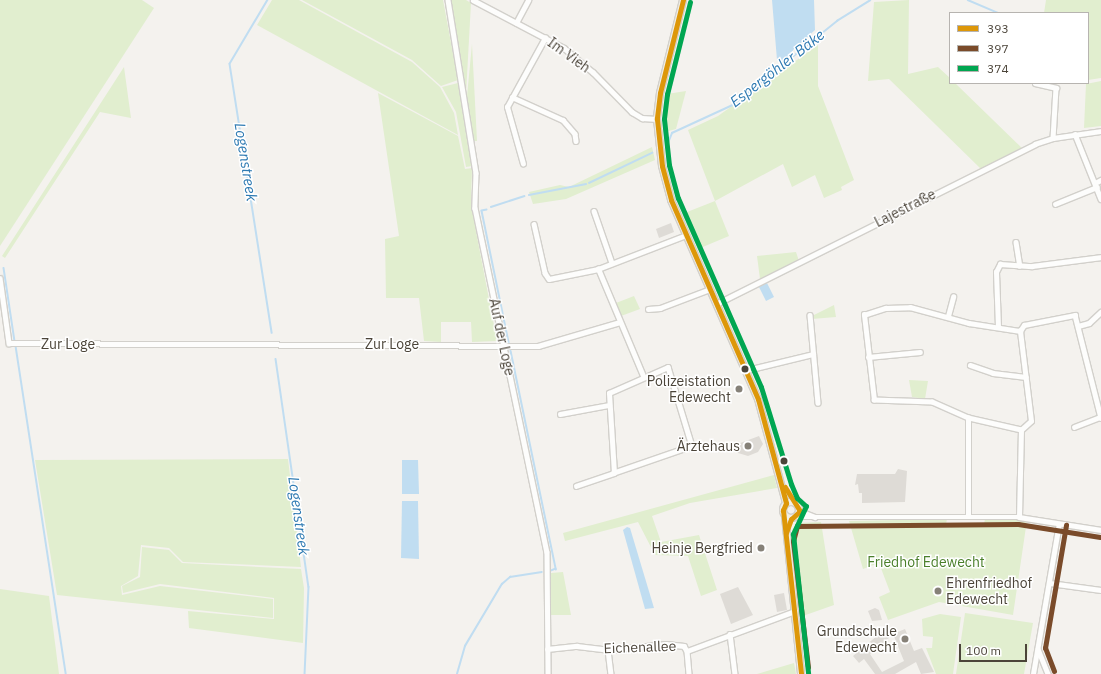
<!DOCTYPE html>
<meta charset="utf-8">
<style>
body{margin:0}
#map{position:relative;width:1101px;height:674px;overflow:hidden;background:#f4f2ee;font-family:"IBM Plex Sans",sans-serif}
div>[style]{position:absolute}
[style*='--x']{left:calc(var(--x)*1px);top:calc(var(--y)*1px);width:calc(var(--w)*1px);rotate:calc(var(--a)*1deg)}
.green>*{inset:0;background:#e1eecf}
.water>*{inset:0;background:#c0ddf1}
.stream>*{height:1.5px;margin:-0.75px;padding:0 0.75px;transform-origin:0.75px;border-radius:0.75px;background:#c0ddf1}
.building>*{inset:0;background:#dedbd6}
.roads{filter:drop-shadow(1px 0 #d2d0cb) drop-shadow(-1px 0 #d2d0cb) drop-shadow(0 1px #d2d0cb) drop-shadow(0 -1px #d2d0cb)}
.minor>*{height:4.5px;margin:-2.25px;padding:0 2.25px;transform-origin:2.25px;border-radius:2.25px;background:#fdfdfc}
.major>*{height:6px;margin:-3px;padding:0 3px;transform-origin:3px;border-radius:3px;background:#f2efe6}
.major>.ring{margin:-3px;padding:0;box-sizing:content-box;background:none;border:6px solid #f2efe6;border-radius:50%}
.bus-1>*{height:5px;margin:-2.5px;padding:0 2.5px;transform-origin:2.5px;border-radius:2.5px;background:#dd9709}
.bus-2>*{height:5px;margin:-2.5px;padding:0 2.5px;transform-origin:2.5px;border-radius:2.5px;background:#7a4b2a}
.bus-3>*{height:5px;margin:-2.5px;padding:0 2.5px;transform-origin:2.5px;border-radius:2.5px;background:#00a651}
.dots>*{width:11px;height:11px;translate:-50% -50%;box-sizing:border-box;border:2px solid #fff;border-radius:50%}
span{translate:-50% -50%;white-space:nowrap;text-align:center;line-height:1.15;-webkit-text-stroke:3px #fff;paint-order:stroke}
.street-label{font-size:14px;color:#4b4439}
.poi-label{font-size:14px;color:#4b4439}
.right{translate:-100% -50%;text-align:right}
.left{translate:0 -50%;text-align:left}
.park-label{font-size:14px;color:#4a7f2a}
.water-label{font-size:15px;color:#2e7ab2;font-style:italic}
.legend{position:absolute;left:949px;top:12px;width:140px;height:72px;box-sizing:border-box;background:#fff;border:1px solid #b7b4b0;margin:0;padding:5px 7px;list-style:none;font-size:12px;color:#4b4439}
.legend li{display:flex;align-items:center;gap:8px;height:20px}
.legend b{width:20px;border:1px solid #b7b4b0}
.scale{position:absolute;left:959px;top:644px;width:68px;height:18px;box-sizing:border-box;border:2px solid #4b4439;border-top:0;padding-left:5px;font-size:12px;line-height:14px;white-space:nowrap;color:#4b4439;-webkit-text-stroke:3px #fff;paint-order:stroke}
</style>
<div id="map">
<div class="green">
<div style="clip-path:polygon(0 0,142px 0,154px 8px,0 246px)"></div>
<div style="clip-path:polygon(272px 0,299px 0,412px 62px,440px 87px,454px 113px,458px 135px,257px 25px)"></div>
<div style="clip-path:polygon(302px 0,443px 0,458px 80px,441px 86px,412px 60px)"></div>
<div style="clip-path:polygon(450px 0,466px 0,471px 3px,466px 94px)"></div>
<div style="clip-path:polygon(909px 0,908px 74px,938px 67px,950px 78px,950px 83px,955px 83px,1023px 149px,981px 169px,889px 79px,868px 81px,874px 2px)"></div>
<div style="clip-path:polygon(1046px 0,1101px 0,1101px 78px,1088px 80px,1088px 13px,1044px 13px)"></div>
<div style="clip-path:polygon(472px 44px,477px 141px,473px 141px,467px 96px)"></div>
<div style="clip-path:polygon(818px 45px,818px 86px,854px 180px,841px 187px,842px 190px,824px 198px,815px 175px,792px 187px,783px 164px,715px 201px,729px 236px,698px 249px,682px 214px,715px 201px,688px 130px,718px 116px)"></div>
<div style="clip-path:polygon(124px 67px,131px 118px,100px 112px,5px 258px,2px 256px)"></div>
<div style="clip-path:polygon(1101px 81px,1101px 126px,1084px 128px,1086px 84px)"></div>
<div style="clip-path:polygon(458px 83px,472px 166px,466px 167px,456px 112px,442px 87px)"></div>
<div style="clip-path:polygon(686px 91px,676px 129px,665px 132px,667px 94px)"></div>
<div style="clip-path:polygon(378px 93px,458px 136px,465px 169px,472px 168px,471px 205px,497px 341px,472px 342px,471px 322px,441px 322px,441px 342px,424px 341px,419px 298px,386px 298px,385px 239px,399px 236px)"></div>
<div style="clip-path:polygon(652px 147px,655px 160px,566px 199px,533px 204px,529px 192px,560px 185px,569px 187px)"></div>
<div style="clip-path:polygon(796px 252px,799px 261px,760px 279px,757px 256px)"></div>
<div style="clip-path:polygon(634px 296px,640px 309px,621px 316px,616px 303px)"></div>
<div style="clip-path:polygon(834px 305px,836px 317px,812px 319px,812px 316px)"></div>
<div style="clip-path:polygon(909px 380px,928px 381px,925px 399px,912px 397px)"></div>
<div style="clip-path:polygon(288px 459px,301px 567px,183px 562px,169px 548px,141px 545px,138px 576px,121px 586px,122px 595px,160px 586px,273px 599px,273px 618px,57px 595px,35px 460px)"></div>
<div style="clip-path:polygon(774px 475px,777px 488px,690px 503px,652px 516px,661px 542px,699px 535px,717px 590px,701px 596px,688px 556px,655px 555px,638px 522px,565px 541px,563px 533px)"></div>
<div style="clip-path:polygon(947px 519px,946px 524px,984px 524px,985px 519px,1027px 520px,1013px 615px,939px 602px,888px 620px,879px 597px,890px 592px,879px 563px,863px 569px,849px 521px)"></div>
<div style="clip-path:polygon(821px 522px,834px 605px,800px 617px,792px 530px,797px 523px)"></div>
<div style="clip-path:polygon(142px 547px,169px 550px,182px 563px,301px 569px,304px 588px,303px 643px,189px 628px,188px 611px,274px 619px,274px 598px,160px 584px,123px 593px,122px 586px,140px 577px)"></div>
<div style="clip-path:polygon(563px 572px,571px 615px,551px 615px,551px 573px)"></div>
<div style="clip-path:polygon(0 589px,49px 596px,59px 674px,0 674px)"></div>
<div style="clip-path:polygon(965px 613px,1033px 623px,1024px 674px,956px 674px)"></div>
<div style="clip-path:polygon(940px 614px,961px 617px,953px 674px,936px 674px,926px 648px,932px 648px,933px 637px,923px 636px,922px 619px)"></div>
<div style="clip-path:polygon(794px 663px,796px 674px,757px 674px)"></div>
</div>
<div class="water">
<div style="clip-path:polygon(772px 0,814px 0,815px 30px,793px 50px,793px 55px,782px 65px,777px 60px)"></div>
<div style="clip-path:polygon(767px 283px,774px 297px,766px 301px,759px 287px)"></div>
<div style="clip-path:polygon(402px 460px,418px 460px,419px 494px,402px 494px)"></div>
<div style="clip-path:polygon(402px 501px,418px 501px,419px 559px,401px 558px)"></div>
<div style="clip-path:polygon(627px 527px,630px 528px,654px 608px,645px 609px,623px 530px)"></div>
</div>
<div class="stream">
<div style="--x:268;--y:0;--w:74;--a:120.7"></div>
<div style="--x:230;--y:64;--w:272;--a:81.1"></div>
<div style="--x:968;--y:0;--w:33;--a:23"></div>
<div style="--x:666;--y:148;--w:16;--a:-68"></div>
<div style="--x:672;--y:133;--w:67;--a:-24.7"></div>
<div style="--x:733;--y:105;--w:134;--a:-38.9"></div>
<div style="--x:837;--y:21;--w:39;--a:-32"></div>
<div style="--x:589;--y:183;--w:70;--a:-25.5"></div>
<div style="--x:529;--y:195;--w:58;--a:-10.9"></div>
<div style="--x:491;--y:207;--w:35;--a:-18"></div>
<div style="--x:487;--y:210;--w:5;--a:169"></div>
<div style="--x:482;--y:211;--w:134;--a:78.4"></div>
<div style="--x:4;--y:268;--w:75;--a:81.5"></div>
<div style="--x:16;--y:346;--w:332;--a:81.3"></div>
<div style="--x:511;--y:351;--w:223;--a:78.3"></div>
<div style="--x:556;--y:569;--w:5;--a:158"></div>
<div style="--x:276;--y:359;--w:230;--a:81.8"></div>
<div style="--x:309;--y:587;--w:87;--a:92.6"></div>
<div style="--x:457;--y:674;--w:29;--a:-74"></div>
<div style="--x:465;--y:646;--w:72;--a:-59.2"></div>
<div style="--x:502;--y:584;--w:11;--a:-41"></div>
<div style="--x:510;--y:577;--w:32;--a:-9"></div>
</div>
<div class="building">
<div style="clip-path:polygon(671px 223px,674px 232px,659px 238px,656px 229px)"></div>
<div style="clip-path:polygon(759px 436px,763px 444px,758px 452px,748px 456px,738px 453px,735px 445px)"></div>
<div style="clip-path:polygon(898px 469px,907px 471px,905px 502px,862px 503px,862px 493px,859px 493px,858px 484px,855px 485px,857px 474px,895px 474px)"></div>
<div style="clip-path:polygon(738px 587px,753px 615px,731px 624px,720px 594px)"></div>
<div style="clip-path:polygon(784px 593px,787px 610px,777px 612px,774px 595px)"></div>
<div style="clip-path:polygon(875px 608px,879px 610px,882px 620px,872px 621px,868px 611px)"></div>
<div style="clip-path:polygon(905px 629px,914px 651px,922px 648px,934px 672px,921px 674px,916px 662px,895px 674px,875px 674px,864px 659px,859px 663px,853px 656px,884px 630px,890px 637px,870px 654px,882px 672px,904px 661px,893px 634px)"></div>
</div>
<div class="roads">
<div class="minor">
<div style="--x:448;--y:0;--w:175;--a:80.8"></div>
<div style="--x:476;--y:173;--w:35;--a:92"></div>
<div style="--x:475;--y:208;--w:351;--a:78.2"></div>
<div style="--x:547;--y:552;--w:122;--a:89.5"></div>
<div style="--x:473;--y:0;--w:103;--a:27.8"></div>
<div style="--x:564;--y:48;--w:38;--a:40"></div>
<div style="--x:593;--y:72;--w:56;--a:45.7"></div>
<div style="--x:632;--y:112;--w:12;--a:31"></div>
<div style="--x:642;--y:118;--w:15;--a:4"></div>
<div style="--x:516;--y:23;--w:26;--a:-62"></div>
<div style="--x:1035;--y:83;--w:22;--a:13"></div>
<div style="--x:1056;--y:88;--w:50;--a:93.4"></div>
<div style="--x:512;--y:97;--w:56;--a:24.3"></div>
<div style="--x:563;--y:120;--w:18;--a:49"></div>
<div style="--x:575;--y:134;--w:7;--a:82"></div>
<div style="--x:1075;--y:134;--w:70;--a:68.2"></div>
<div style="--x:523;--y:164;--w:59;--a:-105.7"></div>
<div style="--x:507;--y:107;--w:79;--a:-61.2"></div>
<div style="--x:1095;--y:183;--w:7;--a:-27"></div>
<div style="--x:1055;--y:204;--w:45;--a:-22"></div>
<div style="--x:594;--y:211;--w:55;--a:70.9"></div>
<div style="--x:534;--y:224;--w:50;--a:77.3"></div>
<div style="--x:545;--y:273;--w:7;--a:56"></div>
<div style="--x:549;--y:279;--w:50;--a:-11.5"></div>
<div style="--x:1016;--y:242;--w:24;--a:81"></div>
<div style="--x:0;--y:278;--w:66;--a:82.1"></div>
<div style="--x:9;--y:343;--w:529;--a:0.32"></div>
<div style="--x:538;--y:346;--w:85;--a:-16.3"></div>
<div style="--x:716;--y:304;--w:357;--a:-26.6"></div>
<div style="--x:1035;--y:144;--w:19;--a:-18"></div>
<div style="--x:1053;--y:138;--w:49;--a:-8.3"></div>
<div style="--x:648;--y:309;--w:12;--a:-5"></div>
<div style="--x:660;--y:308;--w:53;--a:-20.8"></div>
<div style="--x:810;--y:315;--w:88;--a:84.8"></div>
<div style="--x:948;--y:316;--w:20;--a:-75"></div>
<div style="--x:1078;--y:326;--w:11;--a:-15"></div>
<div style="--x:1089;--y:323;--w:16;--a:-43"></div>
<div style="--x:998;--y:327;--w:55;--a:-92.1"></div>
<div style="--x:996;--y:272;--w:9;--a:-63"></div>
<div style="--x:1000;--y:264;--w:32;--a:4"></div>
<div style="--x:1032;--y:266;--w:70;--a:-7.4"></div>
<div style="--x:868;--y:357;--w:52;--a:-5.5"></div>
<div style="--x:970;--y:365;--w:24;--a:19"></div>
<div style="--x:993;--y:373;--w:33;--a:7"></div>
<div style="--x:668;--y:367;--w:83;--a:73.1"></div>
<div style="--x:692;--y:446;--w:83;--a:160.9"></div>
<div style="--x:614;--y:473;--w:80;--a:-93.6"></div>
<div style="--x:609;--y:393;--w:64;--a:-23.8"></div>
<div style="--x:747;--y:370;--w:68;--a:-13.6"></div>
<div style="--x:643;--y:376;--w:116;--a:-112.8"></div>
<div style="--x:598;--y:269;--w:94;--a:-21.1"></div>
<div style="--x:560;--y:414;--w:50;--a:-10.4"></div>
<div style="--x:1074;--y:427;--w:28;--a:-21"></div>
<div style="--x:1021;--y:430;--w:54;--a:-167.2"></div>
<div style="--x:968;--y:418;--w:39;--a:-156"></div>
<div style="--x:932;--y:402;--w:58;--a:-178"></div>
<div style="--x:874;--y:400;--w:86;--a:-96.7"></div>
<div style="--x:864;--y:315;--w:23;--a:-18"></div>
<div style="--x:886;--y:308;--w:24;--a:-2"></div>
<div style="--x:910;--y:307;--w:61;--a:15.2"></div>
<div style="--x:969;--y:323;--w:52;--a:8.9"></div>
<div style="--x:1020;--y:331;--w:7;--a:-56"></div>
<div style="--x:1024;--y:325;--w:52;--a:-11.1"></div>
<div style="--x:1075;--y:315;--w:106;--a:75.8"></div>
<div style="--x:576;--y:486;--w:40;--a:-18.9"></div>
<div style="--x:800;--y:511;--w:16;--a:22"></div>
<div style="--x:968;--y:516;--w:98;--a:-90"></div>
<div style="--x:796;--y:517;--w:223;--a:0"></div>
<div style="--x:1019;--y:517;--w:83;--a:9"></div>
<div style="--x:1019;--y:517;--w:87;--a:-88.7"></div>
<div style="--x:1021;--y:430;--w:13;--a:-42"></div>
<div style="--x:1031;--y:421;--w:91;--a:-97"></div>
<div style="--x:1050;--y:583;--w:51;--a:7.8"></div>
<div style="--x:730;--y:634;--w:40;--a:82.9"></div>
<div style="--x:547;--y:649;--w:30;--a:-6"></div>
<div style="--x:577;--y:646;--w:31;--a:7"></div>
<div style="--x:608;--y:650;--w:58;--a:-5.9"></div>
<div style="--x:666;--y:644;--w:18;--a:6"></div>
<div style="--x:684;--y:646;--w:6;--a:59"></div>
<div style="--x:687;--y:651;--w:115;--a:-20.3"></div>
<div style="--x:1038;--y:649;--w:27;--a:68"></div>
<div style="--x:608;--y:650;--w:24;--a:83"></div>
<div style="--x:687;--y:651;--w:23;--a:85"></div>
<div style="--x:1033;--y:674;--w:152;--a:-80.2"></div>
</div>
<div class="major">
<div style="--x:683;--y:0;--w:96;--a:103.9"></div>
<div style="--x:660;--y:93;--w:26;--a:97"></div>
<div style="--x:657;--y:119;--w:47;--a:83.9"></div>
<div style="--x:662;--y:166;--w:35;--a:75"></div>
<div style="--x:671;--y:200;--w:217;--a:66.4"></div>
<div style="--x:758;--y:399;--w:108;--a:74.9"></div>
<div class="ring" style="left:783px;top:502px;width:10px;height:10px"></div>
<div style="--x:785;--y:516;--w:159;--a:84.2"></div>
</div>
</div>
<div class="bus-1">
<div style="--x:683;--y:0;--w:96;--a:103.9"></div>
<div style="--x:660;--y:93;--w:26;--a:97"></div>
<div style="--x:657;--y:119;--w:47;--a:83.9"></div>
<div style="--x:662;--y:166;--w:35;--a:75"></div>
<div style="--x:671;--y:200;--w:217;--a:66.4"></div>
<div style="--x:758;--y:399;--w:108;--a:74.9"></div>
<div style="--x:785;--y:487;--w:28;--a:58"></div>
<div style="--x:800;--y:511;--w:12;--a:138"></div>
<div style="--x:791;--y:519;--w:15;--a:110"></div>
<div style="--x:786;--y:503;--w:8;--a:113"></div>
<div style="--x:783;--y:510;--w:165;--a:83.7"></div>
</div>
<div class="bus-2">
<div style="--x:808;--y:667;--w:127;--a:-96.8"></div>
<div style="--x:793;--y:541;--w:16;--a:-75"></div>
<div style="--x:797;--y:526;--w:221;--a:-0.5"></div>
<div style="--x:1018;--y:524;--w:83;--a:9"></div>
<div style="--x:1054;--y:671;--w:25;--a:-111"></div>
<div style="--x:1045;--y:648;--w:125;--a:-80.3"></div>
</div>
<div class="bus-3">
<div style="--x:690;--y:2;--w:95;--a:104"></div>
<div style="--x:667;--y:94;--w:25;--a:97"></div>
<div style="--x:664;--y:119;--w:46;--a:83.8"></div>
<div style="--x:669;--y:165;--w:34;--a:75"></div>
<div style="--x:678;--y:198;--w:206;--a:66.3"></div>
<div style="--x:761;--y:387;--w:102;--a:72.8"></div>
<div style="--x:791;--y:484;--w:15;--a:67"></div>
<div style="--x:797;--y:498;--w:12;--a:42"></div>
<div style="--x:806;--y:506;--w:31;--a:115"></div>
<div style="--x:793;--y:534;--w:140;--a:83.8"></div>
</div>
<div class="dots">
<div style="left:745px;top:369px;background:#4b4439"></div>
<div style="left:739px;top:389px;background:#868178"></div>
<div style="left:748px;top:446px;background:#868178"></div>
<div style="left:784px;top:461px;background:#4b4439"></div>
<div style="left:761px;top:548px;background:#868178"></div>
<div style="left:938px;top:591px;background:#868178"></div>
<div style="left:905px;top:639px;background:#868178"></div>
</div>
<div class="street-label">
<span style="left:569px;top:55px;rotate:36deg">Im Vieh</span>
<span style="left:905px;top:208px;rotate:-27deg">Lajestraße</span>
<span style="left:502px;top:337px;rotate:78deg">Auf der Loge</span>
<span style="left:68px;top:344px">Zur Loge</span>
<span style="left:392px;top:344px">Zur Loge</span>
<span style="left:640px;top:647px;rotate:-2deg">Eichenallee</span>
</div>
<div class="poi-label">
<span class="right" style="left:731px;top:389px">Polizeistation<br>Edewecht</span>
<span class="right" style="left:740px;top:446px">Ärztehaus</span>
<span class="right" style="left:753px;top:548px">Heinje Bergfried</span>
<span class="left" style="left:946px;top:591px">Ehrenfriedhof<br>Edewecht</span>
<span class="right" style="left:897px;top:639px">Grundschule<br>Edewecht</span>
</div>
<div class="park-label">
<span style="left:926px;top:562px">Friedhof Edewecht</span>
</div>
<div class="water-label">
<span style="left:777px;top:68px;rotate:-38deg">Espergöhler Bäke</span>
<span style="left:246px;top:162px;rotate:81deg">Logenstreek</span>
<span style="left:299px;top:516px;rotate:82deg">Logenstreek</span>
</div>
<ul class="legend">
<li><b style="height:5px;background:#dd9709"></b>393</li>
<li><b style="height:5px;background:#7a4b2a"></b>397</li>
<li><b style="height:5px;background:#00a651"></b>374</li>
</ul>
<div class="scale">100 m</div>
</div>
